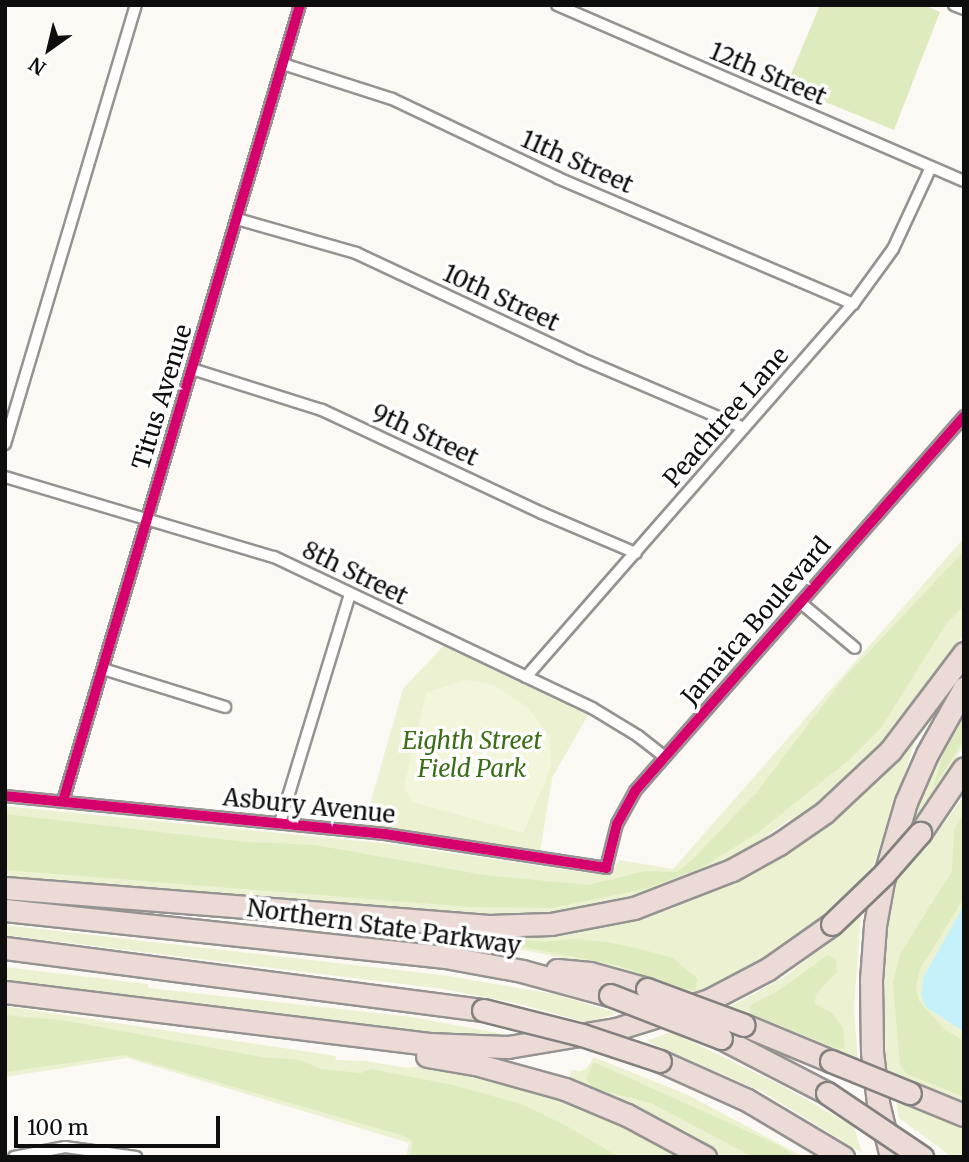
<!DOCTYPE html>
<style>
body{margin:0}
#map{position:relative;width:969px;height:1162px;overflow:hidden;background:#fcf8f4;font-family:Merriweather,serif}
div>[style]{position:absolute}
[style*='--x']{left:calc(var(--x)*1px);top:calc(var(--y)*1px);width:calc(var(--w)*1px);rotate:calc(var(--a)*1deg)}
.green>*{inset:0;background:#ecf2d1}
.forest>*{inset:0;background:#deebbe}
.pitch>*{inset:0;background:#f4f6db}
.water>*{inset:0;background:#c5f2fa}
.roads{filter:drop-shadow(2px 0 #959392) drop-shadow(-2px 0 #959392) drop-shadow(0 2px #959392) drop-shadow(0 -2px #959392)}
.street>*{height:10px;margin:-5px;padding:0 5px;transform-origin:5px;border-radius:5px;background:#fffefd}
.highway>*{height:21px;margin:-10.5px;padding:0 10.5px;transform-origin:10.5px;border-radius:10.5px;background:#ebdad5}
.bridges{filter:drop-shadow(2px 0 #82817f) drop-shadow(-2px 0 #82817f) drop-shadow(0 2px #82817f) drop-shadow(0 -2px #82817f)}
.highway-bridge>*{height:21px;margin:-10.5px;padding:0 10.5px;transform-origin:10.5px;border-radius:10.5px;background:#ebdad5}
.cycleway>*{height:10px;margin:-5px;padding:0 5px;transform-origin:5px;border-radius:5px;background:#d6006c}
span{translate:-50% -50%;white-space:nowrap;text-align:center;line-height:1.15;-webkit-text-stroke:7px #fff;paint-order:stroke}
.street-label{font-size:24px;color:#0e0e0e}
.park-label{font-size:24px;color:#3b6e17;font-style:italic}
.frame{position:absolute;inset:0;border:7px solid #0e0e0e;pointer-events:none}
.north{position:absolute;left:14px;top:14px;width:70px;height:70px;-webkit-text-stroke:5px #fff;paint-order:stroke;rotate:214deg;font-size:19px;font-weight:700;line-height:28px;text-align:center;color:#0e0e0e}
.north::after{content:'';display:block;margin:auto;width:24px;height:32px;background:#0e0e0e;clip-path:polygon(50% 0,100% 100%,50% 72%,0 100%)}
.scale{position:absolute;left:14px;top:1116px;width:206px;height:32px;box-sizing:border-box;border:4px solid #0e0e0e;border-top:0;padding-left:9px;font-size:21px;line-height:24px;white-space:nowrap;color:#0e0e0e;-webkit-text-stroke:5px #fff;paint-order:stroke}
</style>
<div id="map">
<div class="green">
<div style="clip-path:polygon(964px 538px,964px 634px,881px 748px,793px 825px,790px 819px,746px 851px,669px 888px,606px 907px,516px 917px,5px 880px,5px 806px,381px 843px,595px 874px,612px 872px,619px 860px,673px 869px)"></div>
<div style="clip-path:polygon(447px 642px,592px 708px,552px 778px,539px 858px,362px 832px,403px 689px)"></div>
<div style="clip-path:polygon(964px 711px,964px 745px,919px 818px,924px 851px,964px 796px,964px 1106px,884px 1072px,880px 994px,891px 892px,915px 810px,938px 756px)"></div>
<div style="clip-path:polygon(916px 739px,870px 875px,808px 931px,748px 968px,694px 995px,597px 965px,459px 937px,460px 933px,541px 934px,612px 924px,671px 909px,746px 873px,810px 837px,869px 786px,908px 743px)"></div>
<div style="clip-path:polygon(861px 915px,854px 1008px,858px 1062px,728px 1008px,786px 976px)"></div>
<div style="clip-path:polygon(5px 925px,442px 975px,554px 994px,617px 1013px,588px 1023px,520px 1004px,443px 989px,5px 935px)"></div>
<div style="clip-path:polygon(5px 967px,148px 984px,149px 988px,412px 1017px,514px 1036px,453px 1037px,5px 984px)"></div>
<div style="clip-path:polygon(5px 1006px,336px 1056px,335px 1060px,366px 1061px,407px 1068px,428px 1065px,530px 1089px,607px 1118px,687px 1157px,406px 1157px,409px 1143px,127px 1058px,5px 1077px)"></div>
<div style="clip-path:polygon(671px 1032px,779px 1084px,854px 1127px,862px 1153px,763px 1092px,646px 1041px)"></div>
<div style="clip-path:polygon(594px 1057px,688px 1095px,804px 1157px,715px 1157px,567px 1084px,572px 1070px,580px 1071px,587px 1068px)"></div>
<div style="clip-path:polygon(895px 1095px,964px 1124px,964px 1157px,952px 1157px,899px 1118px)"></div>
</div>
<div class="forest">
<div style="clip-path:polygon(820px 5px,924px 5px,940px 12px,894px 130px,786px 86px)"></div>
<div style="clip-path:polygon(964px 551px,964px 606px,946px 624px,881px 728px,849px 760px,756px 834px,701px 868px,645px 889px,551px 908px,470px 907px,5px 870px,5px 814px,246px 842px,315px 845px,484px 875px,588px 885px,645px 871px,677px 872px,694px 858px,756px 793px,843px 679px)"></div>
<div style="clip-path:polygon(964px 719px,964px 740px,932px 790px,944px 752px)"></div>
<div style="clip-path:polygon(964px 812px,964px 898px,920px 969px,916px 988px,919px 1001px,944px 1029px,964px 1041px,964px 1097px,907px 1074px,900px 1065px,893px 983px,900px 954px,952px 871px,954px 830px)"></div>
<div style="clip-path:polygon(515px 938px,543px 942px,572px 939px,608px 942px,644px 950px,673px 958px,698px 979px,695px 991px,684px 989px,616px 965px,518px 946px,510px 941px)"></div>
<div style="clip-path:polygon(828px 955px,836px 959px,837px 972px,816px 994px,815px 1004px,831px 1012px,843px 1027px,845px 1048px,839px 1049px,752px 1014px,749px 1009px,752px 1004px,778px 991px)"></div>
<div style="clip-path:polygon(5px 1015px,68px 1021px,261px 1057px,300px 1060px,321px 1069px,361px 1073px,371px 1069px,453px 1085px,521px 1104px,565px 1125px,619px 1157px,411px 1157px,412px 1141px,404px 1136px,124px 1055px,5px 1072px)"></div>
<div style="clip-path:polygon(594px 1062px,778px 1145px,797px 1157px,753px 1157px,651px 1103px,593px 1088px,586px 1078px)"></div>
</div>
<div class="pitch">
<div style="clip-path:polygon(466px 680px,494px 685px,527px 707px,550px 737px,551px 767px,523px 833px,413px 802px,404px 788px,426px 693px)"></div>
</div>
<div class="water">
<div style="clip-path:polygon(964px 905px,964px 1032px,926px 1007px,921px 995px,924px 976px)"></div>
</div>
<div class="roads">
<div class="street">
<div style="--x:557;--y:5;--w:443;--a:23.4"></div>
<div style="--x:954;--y:5;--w:11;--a:22"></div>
<div style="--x:283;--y:64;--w:114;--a:17.8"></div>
<div style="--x:392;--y:99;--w:184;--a:25.4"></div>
<div style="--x:558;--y:178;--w:321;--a:23.1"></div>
<div style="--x:237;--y:219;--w:124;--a:15.9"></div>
<div style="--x:356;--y:253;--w:247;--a:25.1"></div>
<div style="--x:580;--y:358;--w:178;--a:23.1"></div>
<div style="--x:192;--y:369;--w:136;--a:17.5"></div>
<div style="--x:322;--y:410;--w:243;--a:25.1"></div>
<div style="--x:542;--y:513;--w:102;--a:23.1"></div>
<div style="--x:5;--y:444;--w:458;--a:-73.4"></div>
<div style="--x:5;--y:477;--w:281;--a:16.6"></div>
<div style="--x:274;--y:557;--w:352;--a:25.4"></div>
<div style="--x:592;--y:708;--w:54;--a:31.3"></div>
<div style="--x:638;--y:736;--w:34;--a:38"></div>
<div style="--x:801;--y:603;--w:70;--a:39.8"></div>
<div style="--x:103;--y:669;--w:128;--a:17.3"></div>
<div style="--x:526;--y:677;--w:496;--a:-48.8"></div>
<div style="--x:853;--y:304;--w:68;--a:-54"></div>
<div style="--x:893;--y:249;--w:90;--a:-65.1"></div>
<div style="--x:5;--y:796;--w:382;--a:5.7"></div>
<div style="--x:385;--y:834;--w:224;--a:8.7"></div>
<div style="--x:606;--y:868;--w:45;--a:-76"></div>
<div style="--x:617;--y:824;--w:38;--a:-61"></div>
<div style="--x:635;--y:791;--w:499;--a:-48.7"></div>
<div style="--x:63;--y:801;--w:831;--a:-73.42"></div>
<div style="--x:280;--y:823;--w:239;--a:-73"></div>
<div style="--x:14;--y:1157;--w:52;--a:-11.1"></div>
<div style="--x:65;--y:1147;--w:72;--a:8"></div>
</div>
<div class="highway">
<div style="--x:920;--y:833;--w:78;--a:-55.9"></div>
<div style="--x:5;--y:888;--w:485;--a:4.5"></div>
<div style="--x:489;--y:926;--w:62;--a:-1.8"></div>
<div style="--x:551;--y:924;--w:85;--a:-10.9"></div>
<div style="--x:634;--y:908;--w:105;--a:-21.2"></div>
<div style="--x:732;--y:870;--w:54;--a:-29"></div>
<div style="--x:779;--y:844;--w:56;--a:-34.8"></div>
<div style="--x:825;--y:812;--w:89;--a:-43.2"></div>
<div style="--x:890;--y:751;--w:123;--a:-52.9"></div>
<div style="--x:5;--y:910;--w:443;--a:6.1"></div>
<div style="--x:445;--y:957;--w:78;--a:10.3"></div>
<div style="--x:522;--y:971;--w:91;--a:15.3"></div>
<div style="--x:5;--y:948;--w:482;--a:7.4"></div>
<div style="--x:557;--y:970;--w:33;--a:5"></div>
<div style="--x:590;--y:973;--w:59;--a:15.7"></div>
<div style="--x:5;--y:992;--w:427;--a:7"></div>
<div style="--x:429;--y:1044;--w:79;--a:2.2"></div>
<div style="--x:508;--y:1047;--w:109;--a:-9.5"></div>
<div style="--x:616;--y:1029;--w:97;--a:-17.3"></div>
<div style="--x:709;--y:1000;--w:67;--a:-27.7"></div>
<div style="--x:768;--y:969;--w:78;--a:-35.1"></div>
<div style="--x:744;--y:1025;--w:94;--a:22.5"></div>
<div style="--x:721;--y:1038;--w:119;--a:27.4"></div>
<div style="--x:427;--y:1056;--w:49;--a:9.5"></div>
<div style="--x:475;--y:1064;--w:93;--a:15.5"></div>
<div style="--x:565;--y:1089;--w:67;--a:22.8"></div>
<div style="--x:627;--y:1115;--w:89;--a:28.3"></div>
<div style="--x:660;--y:1061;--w:95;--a:24.1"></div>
<div style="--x:747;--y:1100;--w:112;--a:30.7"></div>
<div style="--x:910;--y:1093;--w:58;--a:22.2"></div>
<div style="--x:891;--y:1157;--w:56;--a:-103.5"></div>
<div style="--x:878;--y:1103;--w:51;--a:-96.7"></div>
<div style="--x:872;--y:1052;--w:72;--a:-90.8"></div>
<div style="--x:871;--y:980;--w:55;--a:-85.8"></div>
<div style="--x:875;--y:925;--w:45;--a:-79.7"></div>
<div style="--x:883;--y:881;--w:82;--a:-73.8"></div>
<div style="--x:906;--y:802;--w:52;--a:-66.4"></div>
<div style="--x:927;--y:754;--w:76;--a:-60.7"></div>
</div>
</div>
<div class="bridges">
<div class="highway-bridge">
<div style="--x:832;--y:924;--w:72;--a:-43.9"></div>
<div style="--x:884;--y:874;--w:55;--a:-48.7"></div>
<div style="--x:647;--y:989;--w:103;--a:20.4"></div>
<div style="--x:610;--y:995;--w:119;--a:21.2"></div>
<div style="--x:483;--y:1010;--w:102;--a:14.2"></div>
<div style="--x:582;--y:1035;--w:82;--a:18.4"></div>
<div style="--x:831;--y:1061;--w:85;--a:22.1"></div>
<div style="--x:827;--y:1093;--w:115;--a:34"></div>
</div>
</div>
<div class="cycleway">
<div style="--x:5;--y:796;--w:382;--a:5.7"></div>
<div style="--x:385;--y:834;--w:224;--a:8.7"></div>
<div style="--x:606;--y:868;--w:45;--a:-76"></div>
<div style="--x:617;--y:824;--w:38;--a:-61"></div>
<div style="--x:635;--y:791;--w:499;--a:-48.7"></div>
<div style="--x:63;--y:801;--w:831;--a:-73.42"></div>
</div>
<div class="street-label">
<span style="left:768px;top:74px;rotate:23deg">12th Street</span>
<span style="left:577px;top:162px;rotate:24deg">11th Street</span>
<span style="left:501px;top:298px;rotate:25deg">10th Street</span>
<span style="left:162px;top:397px;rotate:-73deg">Titus Avenue</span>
<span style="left:726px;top:417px;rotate:-49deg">Peachtree Lane</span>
<span style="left:425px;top:435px;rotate:25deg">9th Street</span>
<span style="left:355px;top:573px;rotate:26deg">8th Street</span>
<span style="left:756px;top:621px;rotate:-49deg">Jamaica Boulevard</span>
<span style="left:309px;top:806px;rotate:6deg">Asbury Avenue</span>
<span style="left:384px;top:927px;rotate:8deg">Northern State Parkway</span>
</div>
<div class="park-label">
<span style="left:472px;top:755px">Eighth Street<br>Field Park</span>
</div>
<div class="frame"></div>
<div class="north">N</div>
<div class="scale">100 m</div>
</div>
